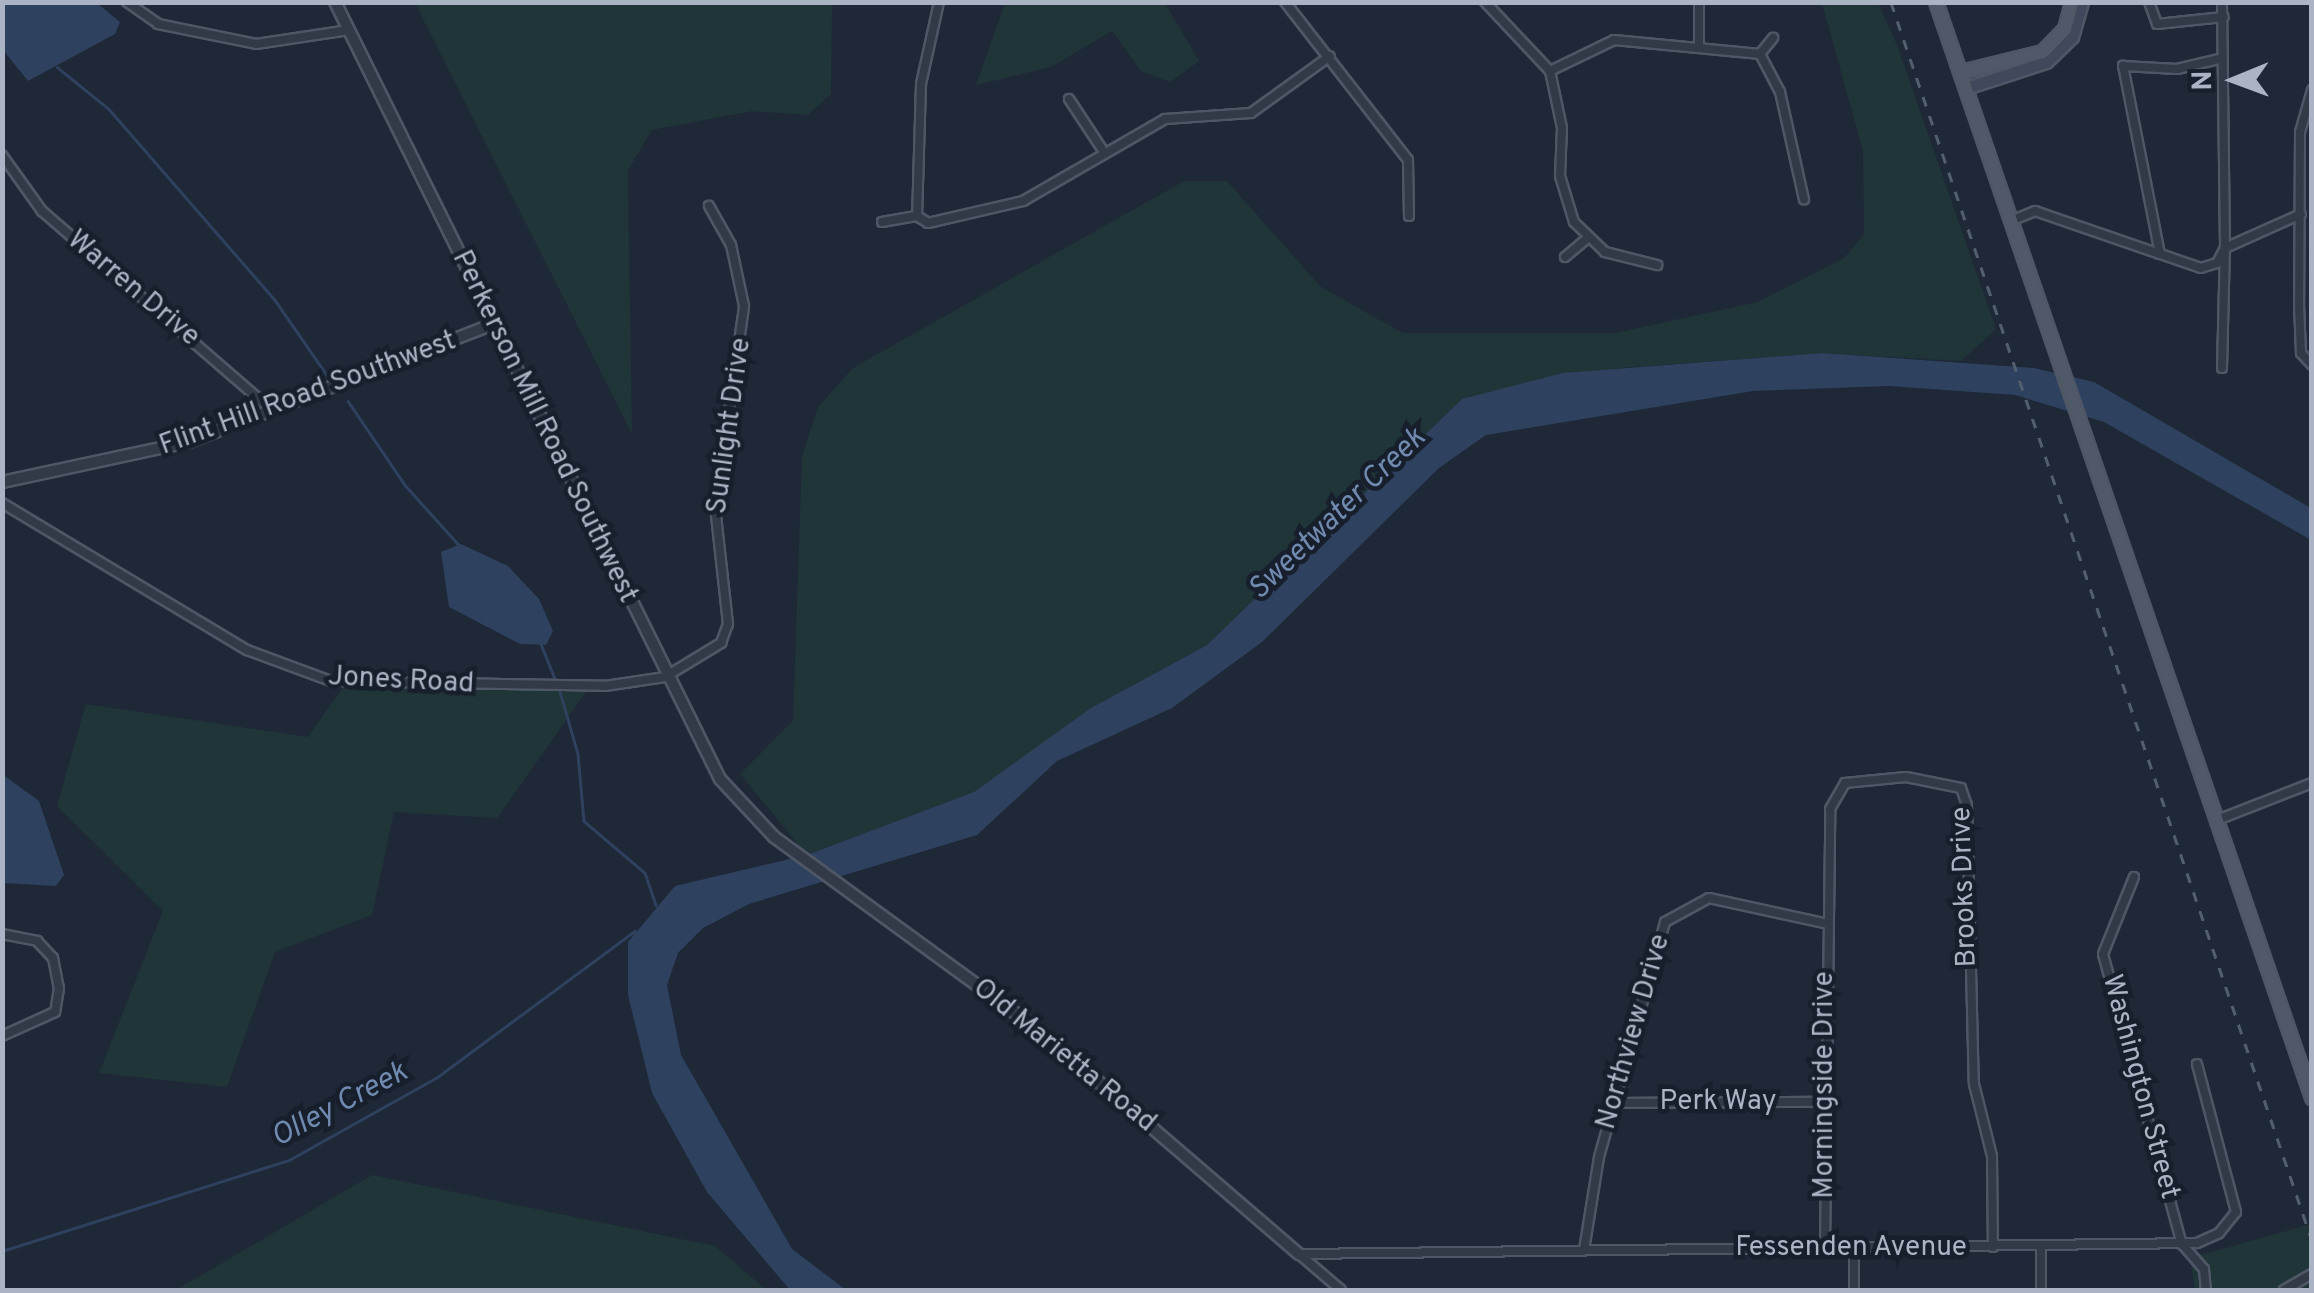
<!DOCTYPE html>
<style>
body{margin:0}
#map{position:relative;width:2314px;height:1293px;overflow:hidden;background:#1e2837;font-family:Overpass,sans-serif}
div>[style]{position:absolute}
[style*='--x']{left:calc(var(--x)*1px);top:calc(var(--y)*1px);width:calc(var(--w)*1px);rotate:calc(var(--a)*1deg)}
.green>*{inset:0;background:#203538}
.water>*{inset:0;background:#2e415e}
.stream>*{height:2.5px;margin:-1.25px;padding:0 1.25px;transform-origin:1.25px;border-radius:1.25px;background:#2e415e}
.roads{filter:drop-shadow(2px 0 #4f5766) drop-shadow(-2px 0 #4f5766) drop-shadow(0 2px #4f5766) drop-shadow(0 -2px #4f5766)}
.minor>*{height:8px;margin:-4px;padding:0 4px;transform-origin:4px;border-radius:4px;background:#323a48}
.tertiary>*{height:10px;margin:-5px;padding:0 5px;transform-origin:5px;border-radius:5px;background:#323a48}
.secondary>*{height:11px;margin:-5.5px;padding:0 5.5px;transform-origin:5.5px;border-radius:5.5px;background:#3f495b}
.primary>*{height:12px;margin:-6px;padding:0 6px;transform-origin:6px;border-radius:6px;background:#4f5968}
.rail>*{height:2.5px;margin-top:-1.25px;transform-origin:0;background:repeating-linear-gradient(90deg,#535e6f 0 10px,transparent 0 20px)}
span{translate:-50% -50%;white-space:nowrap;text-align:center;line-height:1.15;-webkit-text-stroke:9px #171f2c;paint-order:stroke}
.street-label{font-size:28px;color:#abb4c5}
.water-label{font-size:30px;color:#718ab0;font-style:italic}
.frame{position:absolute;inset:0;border:5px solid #abb4c5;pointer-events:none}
.north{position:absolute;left:2184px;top:30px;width:100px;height:100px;-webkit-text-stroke:8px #171f2c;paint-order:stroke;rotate:269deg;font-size:28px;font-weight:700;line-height:40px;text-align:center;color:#abb4c5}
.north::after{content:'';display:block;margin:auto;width:35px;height:45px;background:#abb4c5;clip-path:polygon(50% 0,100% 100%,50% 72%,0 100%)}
</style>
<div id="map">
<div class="green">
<div style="clip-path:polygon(415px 3px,832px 3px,831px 94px,808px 115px,752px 111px,652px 130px,628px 170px,632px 434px)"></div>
<div style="clip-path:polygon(1005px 3px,1165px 3px,1199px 61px,1170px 82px,1141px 71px,1112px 31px,1051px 67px,976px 85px)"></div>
<div style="clip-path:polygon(1822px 3px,1878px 3px,1897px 45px,1996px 329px,1961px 361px,1823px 353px,1618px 368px,1462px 399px,1207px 645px,1115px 695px,974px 792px,807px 855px,740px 774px,793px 721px,802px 456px,818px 407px,853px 368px,1184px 181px,1227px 181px,1321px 287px,1403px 333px,1615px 333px,1758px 302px,1844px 258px,1864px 235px,1863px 151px)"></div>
<div style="clip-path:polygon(591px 685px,497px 818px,394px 812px,372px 915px,275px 952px,227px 1087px,99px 1073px,163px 911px,57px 806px,86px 704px,308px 737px,344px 686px)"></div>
<div style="clip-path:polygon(372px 1175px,715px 1246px,767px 1290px,176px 1290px)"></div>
<div style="clip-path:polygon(2311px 1224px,2311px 1290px,2195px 1290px,2190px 1258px)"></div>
</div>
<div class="water">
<div style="clip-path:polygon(3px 2px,97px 3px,120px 22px,115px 34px,28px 81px,3px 50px)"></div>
<div style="clip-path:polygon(1823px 353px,2034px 368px,2094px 382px,2311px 508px,2311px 540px,2104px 422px,2015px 395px,1889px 386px,1753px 391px,1486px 435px,1439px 468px,1262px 642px,1172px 708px,1057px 761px,977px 835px,749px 904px,703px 928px,678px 953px,667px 985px,681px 1055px,792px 1249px,846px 1290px,790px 1290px,707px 1192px,652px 1093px,628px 995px,628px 942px,675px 886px,807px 855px,974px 792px,1091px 708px,1207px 645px,1462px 399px,1563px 373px)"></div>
<div style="clip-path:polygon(461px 544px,508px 566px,539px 599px,553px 631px,546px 645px,520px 644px,449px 607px,441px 552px)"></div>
<div style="clip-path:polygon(2px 774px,39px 801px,64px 875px,56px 886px,3px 883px)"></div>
</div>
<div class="stream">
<div style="--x:57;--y:67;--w:67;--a:38.9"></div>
<div style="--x:109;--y:109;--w:253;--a:49"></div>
<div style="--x:275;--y:300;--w:95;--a:55.3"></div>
<div style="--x:348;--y:401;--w:102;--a:55.8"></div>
<div style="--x:405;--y:485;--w:81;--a:48"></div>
<div style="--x:541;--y:644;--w:37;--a:68"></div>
<div style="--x:559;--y:688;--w:69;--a:73.9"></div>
<div style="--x:578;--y:754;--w:67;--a:84.9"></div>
<div style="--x:584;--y:821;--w:80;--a:40.4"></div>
<div style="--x:645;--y:873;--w:34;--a:71"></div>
<div style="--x:2;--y:1251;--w:301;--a:-17.6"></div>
<div style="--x:289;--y:1160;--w:168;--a:-29.2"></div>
<div style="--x:436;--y:1078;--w:247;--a:-36.5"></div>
</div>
<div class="roads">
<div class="minor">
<div style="--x:127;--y:2;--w:38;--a:35"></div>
<div style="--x:158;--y:24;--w:100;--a:11.5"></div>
<div style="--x:256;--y:44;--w:94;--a:-8.6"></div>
<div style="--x:939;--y:2;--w:84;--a:102.4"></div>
<div style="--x:921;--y:84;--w:132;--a:91.7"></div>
<div style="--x:917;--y:216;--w:13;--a:32"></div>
<div style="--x:928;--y:223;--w:98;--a:-13"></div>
<div style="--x:1023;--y:201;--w:164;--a:-30"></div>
<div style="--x:1165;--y:119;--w:86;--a:-4"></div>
<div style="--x:1251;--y:113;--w:97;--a:-35.8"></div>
<div style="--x:1285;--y:2;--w:200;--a:52.1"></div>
<div style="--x:1408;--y:160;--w:56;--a:89"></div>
<div style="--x:1485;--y:2;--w:95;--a:46.7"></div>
<div style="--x:1550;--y:71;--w:58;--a:78.1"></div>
<div style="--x:1562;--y:128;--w:48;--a:92.4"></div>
<div style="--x:1560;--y:176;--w:48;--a:73.1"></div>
<div style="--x:1574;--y:222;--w:43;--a:44.1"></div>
<div style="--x:1605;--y:252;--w:54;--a:14"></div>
<div style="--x:1699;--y:2;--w:42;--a:90"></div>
<div style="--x:2149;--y:2;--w:23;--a:70"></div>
<div style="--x:2157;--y:24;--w:67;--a:-6"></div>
<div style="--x:2222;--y:2;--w:246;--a:89.3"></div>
<div style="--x:2225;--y:248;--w:17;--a:118"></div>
<div style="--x:2217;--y:263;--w:17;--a:163"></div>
<div style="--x:2201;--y:268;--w:43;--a:-161.1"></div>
<div style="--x:2160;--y:254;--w:192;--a:-101.1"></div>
<div style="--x:2123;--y:66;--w:54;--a:3.2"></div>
<div style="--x:2177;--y:69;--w:47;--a:-13.4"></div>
<div style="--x:1760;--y:54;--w:21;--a:-51"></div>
<div style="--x:1550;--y:71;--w:71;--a:-25.8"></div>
<div style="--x:1614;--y:40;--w:147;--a:5.5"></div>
<div style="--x:1760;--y:54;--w:43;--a:62.2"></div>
<div style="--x:1780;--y:92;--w:110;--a:77.4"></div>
<div style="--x:2312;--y:90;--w:44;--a:105.9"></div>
<div style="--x:2300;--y:132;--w:172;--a:90.3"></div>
<div style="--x:2299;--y:304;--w:49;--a:87.7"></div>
<div style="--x:2301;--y:353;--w:16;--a:47"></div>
<div style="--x:1069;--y:99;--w:60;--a:56.6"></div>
<div style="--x:2;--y:155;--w:69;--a:54.5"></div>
<div style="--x:42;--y:211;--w:306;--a:40.9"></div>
<div style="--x:2013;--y:220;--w:24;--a:-22"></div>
<div style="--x:2035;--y:211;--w:132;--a:19"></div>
<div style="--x:882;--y:222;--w:36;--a:-10"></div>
<div style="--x:1565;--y:257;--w:30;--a:-40"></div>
<div style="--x:2222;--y:368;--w:120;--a:-88.6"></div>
<div style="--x:2225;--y:248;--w:83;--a:-24.1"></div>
<div style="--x:2;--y:503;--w:286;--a:31"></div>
<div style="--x:247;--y:650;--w:90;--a:20.3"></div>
<div style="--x:331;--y:681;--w:274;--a:1"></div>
<div style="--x:605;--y:686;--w:61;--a:-8.5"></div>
<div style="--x:665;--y:677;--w:66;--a:-31.3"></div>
<div style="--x:721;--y:643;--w:20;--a:-70"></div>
<div style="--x:728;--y:624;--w:119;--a:-96.3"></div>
<div style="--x:715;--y:506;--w:202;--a:-81.7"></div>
<div style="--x:744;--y:306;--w:62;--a:-102"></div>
<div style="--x:731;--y:245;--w:45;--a:-119.4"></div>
<div style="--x:2217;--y:820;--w:102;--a:-21.3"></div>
<div style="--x:2134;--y:877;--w:83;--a:111.9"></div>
<div style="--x:2103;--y:954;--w:301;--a:74.8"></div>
<div style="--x:2182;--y:1244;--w:33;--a:49"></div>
<div style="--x:2204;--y:1269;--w:21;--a:85"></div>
<div style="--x:2;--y:934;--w:36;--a:11"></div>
<div style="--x:37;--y:941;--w:23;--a:47"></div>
<div style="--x:53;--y:958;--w:31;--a:79"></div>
<div style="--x:59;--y:988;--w:24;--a:99"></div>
<div style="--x:55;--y:1012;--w:58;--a:155.6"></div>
<div style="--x:1613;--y:1103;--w:211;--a:-0.3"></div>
<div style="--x:1825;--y:1247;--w:438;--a:-89.3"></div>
<div style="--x:1830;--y:809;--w:30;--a:-60"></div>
<div style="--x:1845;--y:783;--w:61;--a:-5.6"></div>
<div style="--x:1906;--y:777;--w:56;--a:11.3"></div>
<div style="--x:1961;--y:788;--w:18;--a:71"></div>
<div style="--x:1967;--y:805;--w:279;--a:88.6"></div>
<div style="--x:1974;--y:1084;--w:74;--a:76"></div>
<div style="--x:1992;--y:1156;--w:91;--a:89.4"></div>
<div style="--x:1584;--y:1250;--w:94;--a:-80.8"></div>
<div style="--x:1599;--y:1157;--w:244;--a:-74.3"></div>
<div style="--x:1665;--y:922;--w:50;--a:-28.6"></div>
<div style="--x:1709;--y:898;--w:118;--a:12.3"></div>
<div style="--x:1299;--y:1254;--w:898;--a:-0.7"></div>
<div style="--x:2197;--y:1243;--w:24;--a:-24"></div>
<div style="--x:2219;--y:1233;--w:27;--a:-51"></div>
<div style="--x:2236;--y:1212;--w:153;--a:-104.8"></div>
<div style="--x:1299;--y:1254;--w:55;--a:40.6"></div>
<div style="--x:1854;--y:1290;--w:42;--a:-90"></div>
<div style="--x:2041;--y:1290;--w:43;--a:-90"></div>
<div style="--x:2284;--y:1290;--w:32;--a:-30"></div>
</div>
<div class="tertiary">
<div style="--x:335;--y:2;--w:867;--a:63.64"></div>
<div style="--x:720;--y:779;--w:79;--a:47"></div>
<div style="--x:774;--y:837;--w:324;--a:36.1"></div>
<div style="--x:1036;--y:1028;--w:347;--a:40.7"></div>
<div style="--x:2;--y:482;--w:191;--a:-12.1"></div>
<div style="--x:189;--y:442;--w:326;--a:-21.2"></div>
</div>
<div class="secondary">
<div style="--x:1966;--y:88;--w:84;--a:-18"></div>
<div style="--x:2046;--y:62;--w:36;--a:-44"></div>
<div style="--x:2072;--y:37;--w:36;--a:-74"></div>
</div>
<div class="primary">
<div style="--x:1936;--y:2;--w:1159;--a:71.06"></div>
<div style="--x:1961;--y:72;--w:84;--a:-13.7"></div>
<div style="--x:2043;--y:52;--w:32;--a:-46"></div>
<div style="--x:2065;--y:29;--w:28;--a:-75"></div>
</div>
</div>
<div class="rail">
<div style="--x:1891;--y:2;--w:1308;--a:71.22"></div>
</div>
<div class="street-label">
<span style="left:133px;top:289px;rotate:40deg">Warren Drive</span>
<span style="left:308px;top:394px;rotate:-20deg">Flint Hill Road Southwest</span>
<span style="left:730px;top:426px;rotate:-82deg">Sunlight Drive</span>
<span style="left:544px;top:427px;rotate:64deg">Perkerson Mill Road Southwest</span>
<span style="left:401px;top:681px;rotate:3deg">Jones Road</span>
<span style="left:1965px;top:887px;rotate:-92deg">Brooks Drive</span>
<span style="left:1634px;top:1032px;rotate:-74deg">Northview Drive</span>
<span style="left:1064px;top:1056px;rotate:39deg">Old Marietta Road</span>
<span style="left:1825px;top:1085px;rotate:-90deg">Morningside Drive</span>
<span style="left:2140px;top:1087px;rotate:75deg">Washington Street</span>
<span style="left:1718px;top:1102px">Perk Way</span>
<span style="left:1851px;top:1248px">Fessenden Avenue</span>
</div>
<div class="water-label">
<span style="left:1338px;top:515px;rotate:-44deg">Sweetwater Creek</span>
<span style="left:340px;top:1106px;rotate:-28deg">Olley Creek</span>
</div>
<div class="frame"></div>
<div class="north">N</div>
</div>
